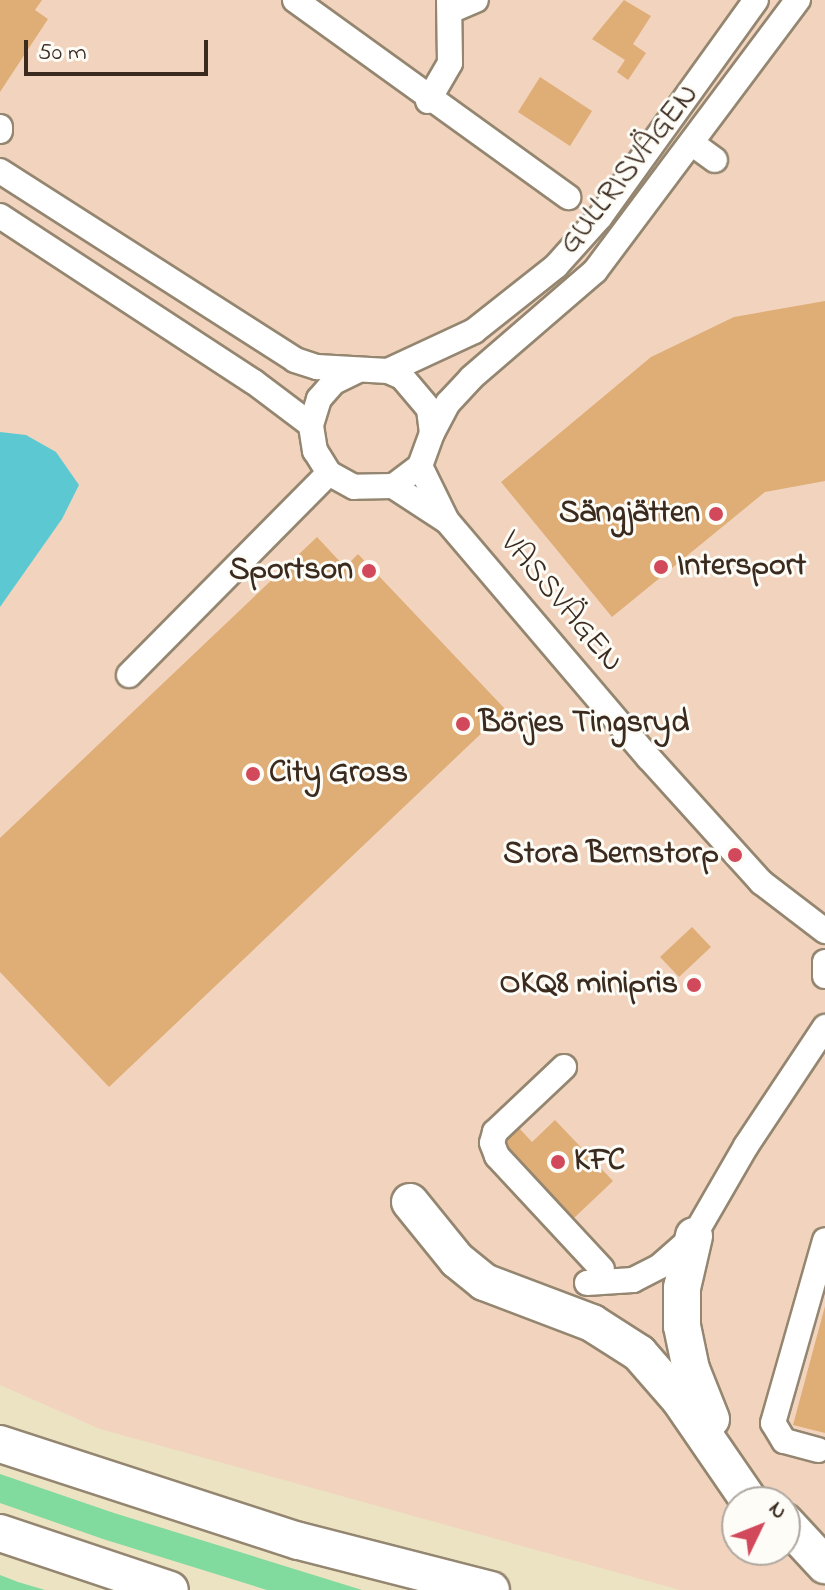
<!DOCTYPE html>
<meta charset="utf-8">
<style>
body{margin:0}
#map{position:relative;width:825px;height:1590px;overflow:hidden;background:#ece3c3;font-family:"Indie Flower",sans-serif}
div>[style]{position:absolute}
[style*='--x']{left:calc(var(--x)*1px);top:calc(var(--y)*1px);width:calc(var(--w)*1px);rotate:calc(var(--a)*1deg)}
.built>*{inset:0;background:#f2d4be}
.green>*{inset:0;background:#81da9e}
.water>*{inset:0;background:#5cc9d2}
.building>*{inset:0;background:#dfad76}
.roads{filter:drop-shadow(2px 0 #948670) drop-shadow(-2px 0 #948670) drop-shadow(0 2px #948670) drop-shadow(0 -2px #948670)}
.minor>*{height:24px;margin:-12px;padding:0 12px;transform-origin:12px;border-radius:12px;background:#fff}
.highway>*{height:36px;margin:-18px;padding:0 18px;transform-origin:18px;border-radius:18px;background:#fff}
.dots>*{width:22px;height:22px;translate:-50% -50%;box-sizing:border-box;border:4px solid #fdfcf7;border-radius:50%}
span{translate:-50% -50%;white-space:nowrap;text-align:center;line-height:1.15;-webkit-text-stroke:6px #fdfcf7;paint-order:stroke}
.street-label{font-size:32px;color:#3b2a1e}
.poi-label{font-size:32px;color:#3b2a1e;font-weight:700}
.right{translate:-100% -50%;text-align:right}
.left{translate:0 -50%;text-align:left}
.north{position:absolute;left:721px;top:1486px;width:80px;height:80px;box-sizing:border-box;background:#fdfcf7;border:2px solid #afa8a0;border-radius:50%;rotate:47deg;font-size:22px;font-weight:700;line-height:32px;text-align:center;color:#3b2a1e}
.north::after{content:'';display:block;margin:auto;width:28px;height:36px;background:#d1495b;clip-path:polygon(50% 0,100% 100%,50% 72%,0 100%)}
.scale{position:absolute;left:24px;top:40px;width:184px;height:36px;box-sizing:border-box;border:4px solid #3b2a1e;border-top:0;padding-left:10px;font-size:24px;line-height:28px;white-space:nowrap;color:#3b2a1e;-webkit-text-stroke:6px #fdfcf7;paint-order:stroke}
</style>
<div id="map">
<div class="built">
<div style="clip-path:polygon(evenodd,0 0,825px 0,825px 1590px,680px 1590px,100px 1429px,0 1385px,0 0,737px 1502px,785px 1502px,785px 1550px,737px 1550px,737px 1502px)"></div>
</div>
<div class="green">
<div style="clip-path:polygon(0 1474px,114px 1513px,362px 1590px,267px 1590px,103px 1539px,0 1503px)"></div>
<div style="clip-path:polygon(0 1575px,18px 1582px,45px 1590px,0 1590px)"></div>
</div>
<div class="water">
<div style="clip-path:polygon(0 432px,26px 435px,56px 452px,79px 485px,62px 519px,0 607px)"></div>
</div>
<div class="building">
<div style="clip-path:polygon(0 0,42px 0,35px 10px,48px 19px,0 92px)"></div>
<div style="clip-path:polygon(624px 0,651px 16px,633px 44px,646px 53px,628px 80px,617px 72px,625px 60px,592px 39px)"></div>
<div style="clip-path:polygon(540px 77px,592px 111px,570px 146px,518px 112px)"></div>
<div style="clip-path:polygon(825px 301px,825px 481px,765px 492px,612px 617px,501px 482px,651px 357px,734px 317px)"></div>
<div style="clip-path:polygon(317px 537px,345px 567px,358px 554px,506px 710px,109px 1087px,0 972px,0 838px)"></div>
<div style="clip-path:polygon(692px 927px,711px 947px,679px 977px,660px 957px)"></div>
<div style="clip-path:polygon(555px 1120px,613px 1181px,574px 1218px,503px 1143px,519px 1128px,532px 1142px)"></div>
<div style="clip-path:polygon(825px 1306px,825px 1433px,793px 1425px)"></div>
</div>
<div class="roads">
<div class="minor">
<div style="--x:295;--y:0;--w:337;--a:35.8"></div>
<div style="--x:450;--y:11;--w:28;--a:-23"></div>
<div style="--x:428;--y:101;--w:44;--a:-59.9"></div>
<div style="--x:450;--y:63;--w:63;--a:-90.9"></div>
<div style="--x:0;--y:127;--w:4;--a:90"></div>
<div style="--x:693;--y:144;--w:27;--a:36"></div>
<div style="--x:0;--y:171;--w:350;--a:32.6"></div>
<div style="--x:295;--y:360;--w:23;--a:18"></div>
<div style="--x:317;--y:367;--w:71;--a:3.2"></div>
<div style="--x:388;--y:371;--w:15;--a:23"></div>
<div style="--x:402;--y:377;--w:42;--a:49.8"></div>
<div style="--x:429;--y:409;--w:24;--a:83"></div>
<div style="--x:432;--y:433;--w:35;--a:110"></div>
<div style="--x:420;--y:466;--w:34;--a:143"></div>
<div style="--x:393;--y:486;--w:39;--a:179"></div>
<div style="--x:354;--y:487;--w:29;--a:-151"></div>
<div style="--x:329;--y:473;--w:26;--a:-122"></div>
<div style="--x:315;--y:451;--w:26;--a:-99"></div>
<div style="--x:311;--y:425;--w:27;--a:-73"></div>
<div style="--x:319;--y:399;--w:23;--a:-49"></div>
<div style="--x:334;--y:382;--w:28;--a:-26"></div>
<div style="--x:0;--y:216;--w:303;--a:33.2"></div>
<div style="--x:254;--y:382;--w:71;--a:37"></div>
<div style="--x:388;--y:371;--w:95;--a:-24.9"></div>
<div style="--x:474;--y:331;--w:105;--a:-38.4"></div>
<div style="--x:556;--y:266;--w:66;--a:-48.1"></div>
<div style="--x:600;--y:217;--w:267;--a:-54.3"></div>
<div style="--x:432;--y:433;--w:34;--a:-62"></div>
<div style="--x:448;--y:403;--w:34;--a:-47"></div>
<div style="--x:471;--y:378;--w:164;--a:-40.8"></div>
<div style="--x:595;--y:271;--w:339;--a:-53.2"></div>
<div style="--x:420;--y:466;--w:61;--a:63.9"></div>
<div style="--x:447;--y:521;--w:311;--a:49.6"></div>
<div style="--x:649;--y:758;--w:167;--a:47.9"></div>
<div style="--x:761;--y:882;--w:81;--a:37.4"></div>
<div style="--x:393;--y:486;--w:62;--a:33.2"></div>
<div style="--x:129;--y:675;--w:284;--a:-45.3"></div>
<div style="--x:825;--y:962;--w:14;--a:90"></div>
<div style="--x:564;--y:1067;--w:95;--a:136.7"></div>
<div style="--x:495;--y:1132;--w:11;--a:105"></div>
<div style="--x:492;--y:1143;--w:14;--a:69"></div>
<div style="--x:497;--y:1156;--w:154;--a:47.1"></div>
<div style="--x:587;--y:1283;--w:46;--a:-3.7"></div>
<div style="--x:633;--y:1280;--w:30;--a:-27"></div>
<div style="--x:660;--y:1266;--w:45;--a:-41.4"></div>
<div style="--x:694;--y:1236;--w:104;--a:-60"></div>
<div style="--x:746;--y:1146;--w:143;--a:-56.4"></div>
<div style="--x:818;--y:1450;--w:35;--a:-165"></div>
<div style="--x:784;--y:1441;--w:21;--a:-121"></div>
<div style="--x:773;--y:1423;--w:190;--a:-74.1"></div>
</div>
<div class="highway">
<div style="--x:410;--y:1202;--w:75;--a:51"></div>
<div style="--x:457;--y:1260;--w:35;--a:39"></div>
<div style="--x:484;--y:1282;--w:116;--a:20.8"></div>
<div style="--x:592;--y:1323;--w:56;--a:32.6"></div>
<div style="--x:639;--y:1353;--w:62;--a:48.9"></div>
<div style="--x:680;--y:1400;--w:124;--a:55.5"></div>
<div style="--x:694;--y:1236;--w:53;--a:103"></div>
<div style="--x:682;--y:1288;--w:38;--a:90"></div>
<div style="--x:682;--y:1326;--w:44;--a:78.2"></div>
<div style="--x:691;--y:1369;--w:54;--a:68.2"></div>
<div style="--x:0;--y:1444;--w:314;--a:18"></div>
<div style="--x:299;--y:1541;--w:198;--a:14.3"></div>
<div style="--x:785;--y:1522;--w:59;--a:47.1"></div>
<div style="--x:0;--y:1533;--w:179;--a:18.5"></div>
</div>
</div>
<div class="dots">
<div style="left:716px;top:514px;background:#d1495b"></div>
<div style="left:661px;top:567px;background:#d1495b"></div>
<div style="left:369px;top:571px;background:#d1495b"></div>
<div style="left:463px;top:724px;background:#d1495b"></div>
<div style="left:253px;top:774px;background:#d1495b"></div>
<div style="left:735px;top:855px;background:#d1495b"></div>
<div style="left:694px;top:985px;background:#d1495b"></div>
<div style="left:558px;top:1162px;background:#d1495b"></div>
</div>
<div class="street-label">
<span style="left:630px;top:170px;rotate:-52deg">GULLRISVÄGEN</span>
<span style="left:560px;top:603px;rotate:50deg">VASSVÄGEN</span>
</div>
<div class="poi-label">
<span class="right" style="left:700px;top:514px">Sängjätten</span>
<span class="left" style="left:677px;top:567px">Intersport</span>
<span class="right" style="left:353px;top:571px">Sportson</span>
<span class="left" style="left:479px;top:724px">Börjes Tingsryd</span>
<span class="left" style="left:269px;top:774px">City Gross</span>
<span class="right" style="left:719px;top:855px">Stora Bernstorp</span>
<span class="right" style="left:678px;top:985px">OKQ8 minipris</span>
<span class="left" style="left:574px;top:1162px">KFC</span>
</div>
<div class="north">N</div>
<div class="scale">50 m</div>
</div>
